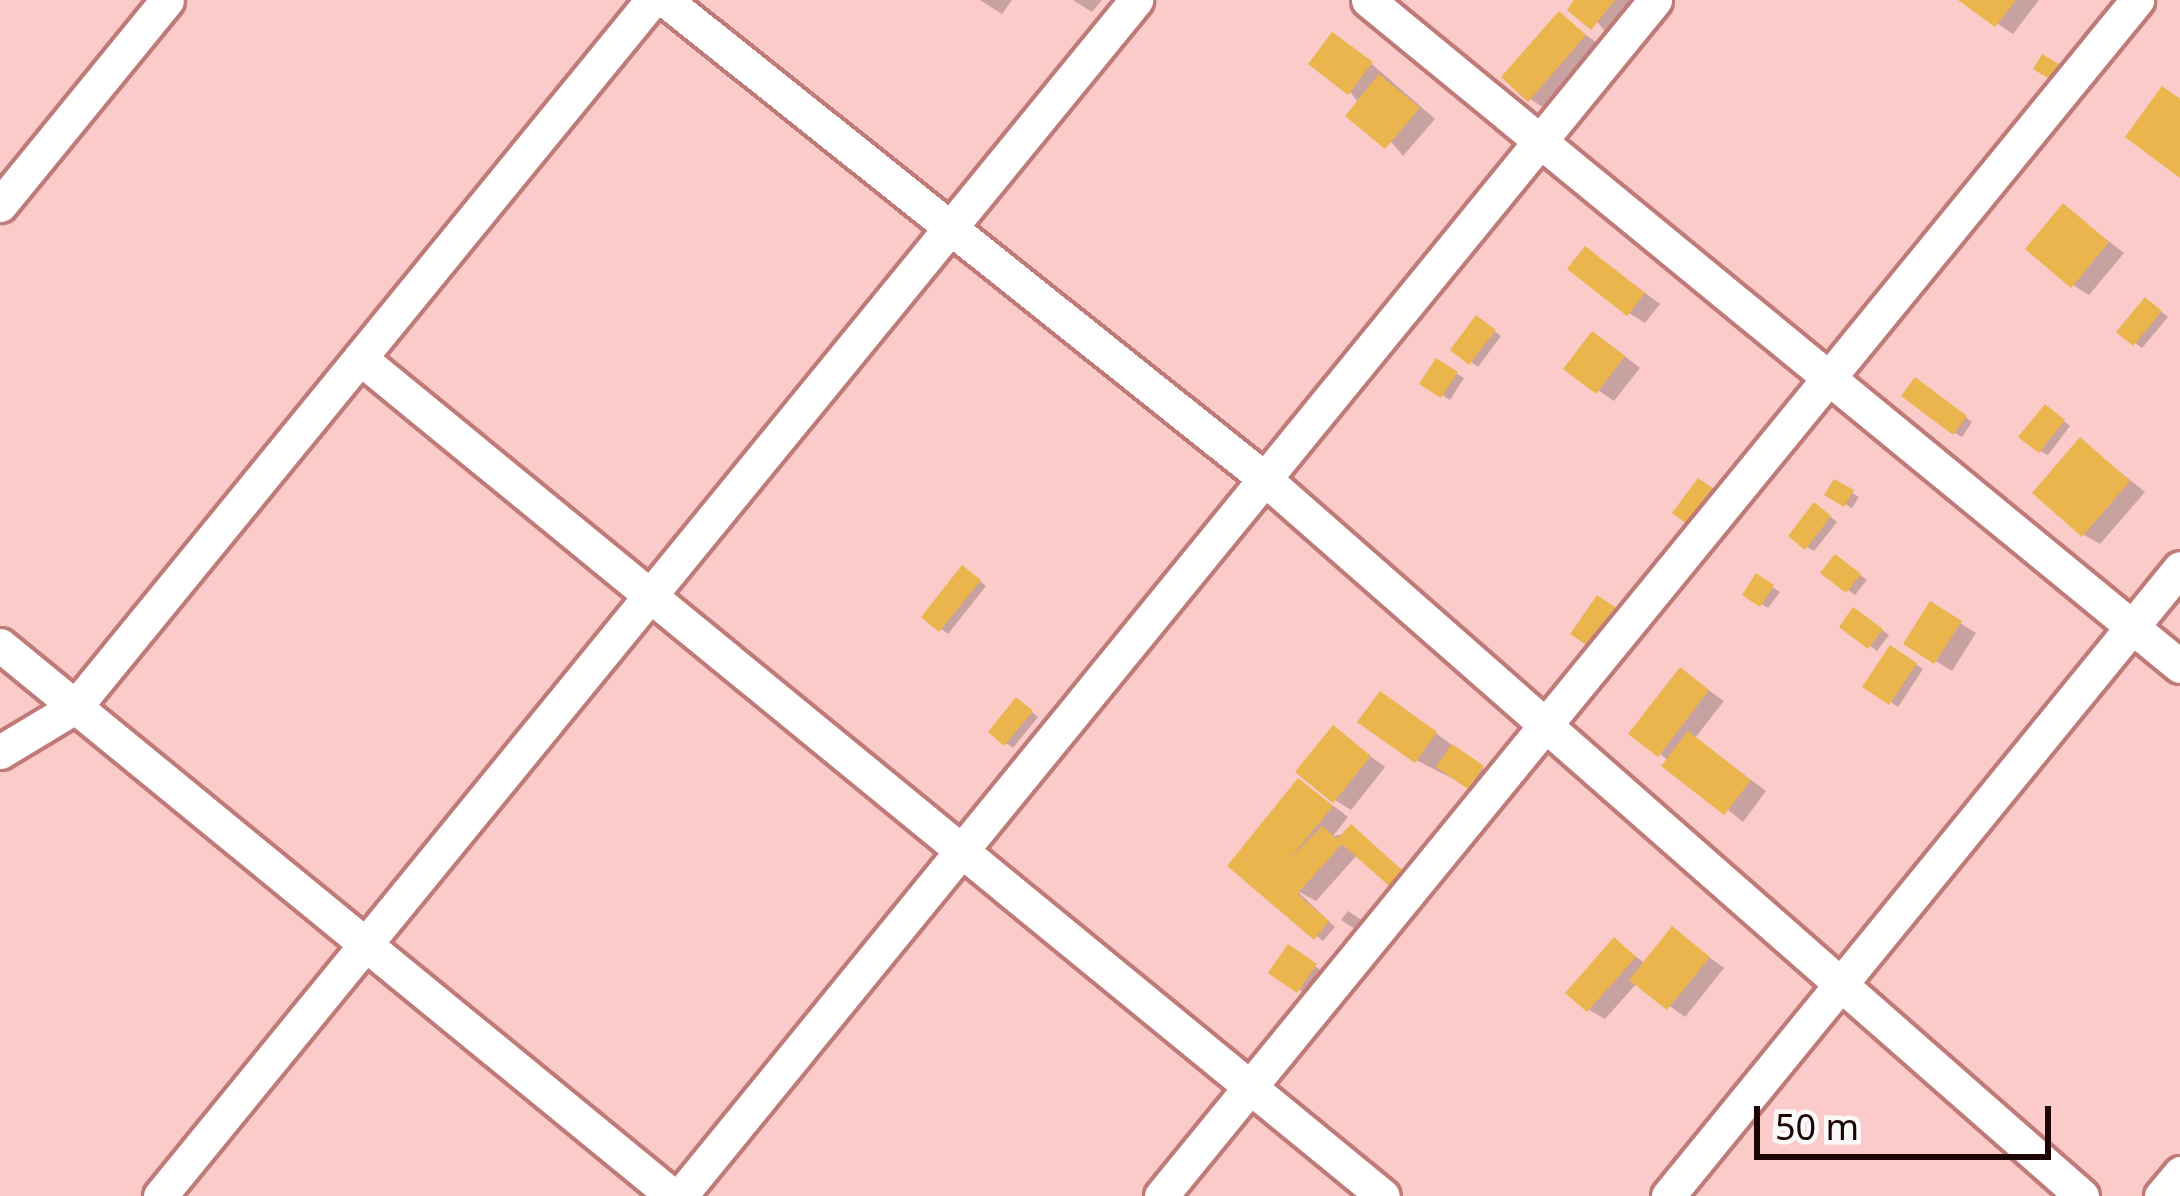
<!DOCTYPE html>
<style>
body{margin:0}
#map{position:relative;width:2180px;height:1196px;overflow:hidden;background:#facbc9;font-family:"Noto Sans",sans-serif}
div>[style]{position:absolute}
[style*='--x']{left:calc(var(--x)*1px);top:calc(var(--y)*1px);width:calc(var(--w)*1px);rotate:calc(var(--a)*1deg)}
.shadow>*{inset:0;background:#0003}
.building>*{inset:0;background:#ebb54d}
.roads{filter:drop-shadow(3px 0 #c07a78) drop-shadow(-3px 0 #c07a78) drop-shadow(0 3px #c07a78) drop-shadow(0 -3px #c07a78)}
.street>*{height:33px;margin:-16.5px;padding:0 16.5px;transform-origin:16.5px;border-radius:16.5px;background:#fff}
span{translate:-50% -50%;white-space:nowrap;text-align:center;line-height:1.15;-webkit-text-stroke:10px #f9f9f9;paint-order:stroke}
.scale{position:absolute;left:1754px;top:1106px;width:297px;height:54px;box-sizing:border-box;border:6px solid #1d0505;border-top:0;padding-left:15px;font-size:36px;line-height:42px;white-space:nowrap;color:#1d0505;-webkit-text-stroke:9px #f9f9f9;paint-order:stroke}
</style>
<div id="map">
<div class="shadow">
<div style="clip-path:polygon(980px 0,1012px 0,1002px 14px)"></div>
<div style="clip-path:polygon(1073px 0,1102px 0,1092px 12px)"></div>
<div style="clip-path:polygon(1578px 0,1638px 0,1610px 37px)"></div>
<div style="clip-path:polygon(1963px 0,2039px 0,2013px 34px)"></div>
<div style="clip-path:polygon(1559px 15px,1601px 46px,1546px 109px,1530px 99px)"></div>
<div style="clip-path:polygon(1350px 45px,1435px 119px,1403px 156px,1350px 92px)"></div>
<div style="clip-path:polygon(2064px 207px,2124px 253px,2089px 295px,2073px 285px)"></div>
<div style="clip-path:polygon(1586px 249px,1660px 304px,1645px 323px,1629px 313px)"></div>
<div style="clip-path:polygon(2153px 305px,2168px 317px,2142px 348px,2120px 332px)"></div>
<div style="clip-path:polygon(1484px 323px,1501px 336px,1478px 367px,1454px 349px)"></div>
<div style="clip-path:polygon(1609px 344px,1640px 368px,1614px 401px,1567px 369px)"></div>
<div style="clip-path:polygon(1437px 362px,1464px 378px,1450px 400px,1423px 383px)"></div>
<div style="clip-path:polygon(1923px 385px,1972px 422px,1962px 437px,1955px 433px)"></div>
<div style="clip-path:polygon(2053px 412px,2070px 426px,2048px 455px,2040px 451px)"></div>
<div style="clip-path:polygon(2081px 441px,2145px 492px,2100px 544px,2084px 535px)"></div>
<div style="clip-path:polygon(1835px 483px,1859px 497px,1852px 508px,1828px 494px)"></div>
<div style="clip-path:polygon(1822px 510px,1837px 522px,1814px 551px,1807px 547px)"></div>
<div style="clip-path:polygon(1843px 562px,1867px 580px,1855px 595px,1824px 573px)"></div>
<div style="clip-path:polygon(970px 573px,986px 586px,948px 634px,941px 629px)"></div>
<div style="clip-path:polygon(1757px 577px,1780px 592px,1768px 608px,1746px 594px)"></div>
<div style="clip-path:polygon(1931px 605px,1976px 633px,1952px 671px,1907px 643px)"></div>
<div style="clip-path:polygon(1861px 615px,1889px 635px,1877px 651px,1843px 626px)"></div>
<div style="clip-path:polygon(1891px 649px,1923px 669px,1898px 707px,1867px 686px)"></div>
<div style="clip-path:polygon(1681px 671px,1724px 701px,1695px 738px,1766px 791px,1743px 822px,1660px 754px)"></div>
<div style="clip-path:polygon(1397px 704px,1489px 773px,1477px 791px,1416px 760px)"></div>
<div style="clip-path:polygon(1024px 705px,1038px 717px,1013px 748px,1006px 743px)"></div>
<div style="clip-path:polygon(1333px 729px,1385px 767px,1351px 810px,1335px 800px)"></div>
<div style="clip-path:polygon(1315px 792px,1348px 817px,1333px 836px,1359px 832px,1408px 876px,1398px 888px,1358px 854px,1316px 901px,1296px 890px,1335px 927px,1323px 941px,1231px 866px)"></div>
<div style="clip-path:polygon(1348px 911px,1369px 925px,1363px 934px,1341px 920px)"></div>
<div style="clip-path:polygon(1672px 930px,1724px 968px,1685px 1017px,1637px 983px,1605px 1019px,1589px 1010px,1614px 941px,1646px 964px)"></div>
<div style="clip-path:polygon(1296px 952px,1322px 971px,1306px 994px,1272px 972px)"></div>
</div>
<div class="building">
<div style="clip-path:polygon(1574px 0,1615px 0,1591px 30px,1567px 10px)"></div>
<div style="clip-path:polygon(1958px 0,2016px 0,1995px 27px)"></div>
<div style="clip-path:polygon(1559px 11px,1586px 35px,1528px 102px,1501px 77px)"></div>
<div style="clip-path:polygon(1332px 32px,1373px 62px,1348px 95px,1308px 64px)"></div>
<div style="clip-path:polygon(2042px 54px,2062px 66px,2053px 81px,2033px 69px)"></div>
<div style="clip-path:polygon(1379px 74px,1420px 108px,1385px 149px,1345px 116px)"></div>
<div style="clip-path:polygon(2162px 86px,2180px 99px,2180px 178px,2125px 137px)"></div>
<div style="clip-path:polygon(2063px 203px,2109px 242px,2071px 288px,2025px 249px)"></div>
<div style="clip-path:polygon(1585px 246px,1645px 293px,1627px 316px,1567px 269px)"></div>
<div style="clip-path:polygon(2145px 297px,2162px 311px,2133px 346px,2116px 332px)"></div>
<div style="clip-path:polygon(1476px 315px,1496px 330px,1469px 365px,1450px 350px)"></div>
<div style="clip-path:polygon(1592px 331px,1625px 356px,1596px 394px,1563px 369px)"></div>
<div style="clip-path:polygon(1436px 358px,1458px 372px,1441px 398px,1419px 384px)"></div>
<div style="clip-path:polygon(1915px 377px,1967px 416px,1953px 435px,1901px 396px)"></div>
<div style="clip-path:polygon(2045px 404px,2065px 420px,2039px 453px,2018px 437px)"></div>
<div style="clip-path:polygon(2080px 437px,2130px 481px,2082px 537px,2032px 493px)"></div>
<div style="clip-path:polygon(1698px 478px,1720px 493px,1694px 529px,1672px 513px)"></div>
<div style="clip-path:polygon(1834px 479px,1854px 490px,1844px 507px,1824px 495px)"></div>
<div style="clip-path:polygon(1814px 502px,1831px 516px,1805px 550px,1788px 536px)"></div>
<div style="clip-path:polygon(1835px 554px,1861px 574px,1846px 593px,1820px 573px)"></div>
<div style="clip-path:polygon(962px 565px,981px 580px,939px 632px,921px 617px)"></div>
<div style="clip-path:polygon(1756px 573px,1774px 585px,1760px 607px,1742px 595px)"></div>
<div style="clip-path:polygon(1597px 595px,1618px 609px,1592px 649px,1570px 634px)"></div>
<div style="clip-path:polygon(1930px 601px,1962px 621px,1934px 664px,1903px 644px)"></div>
<div style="clip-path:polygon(1853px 607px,1883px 629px,1868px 649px,1839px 627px)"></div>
<div style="clip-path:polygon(1890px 645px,1917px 663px,1889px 705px,1862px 687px)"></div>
<div style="clip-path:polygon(1680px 667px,1709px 690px,1658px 757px,1628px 734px)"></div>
<div style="clip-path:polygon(1380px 691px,1437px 732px,1415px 763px,1357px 722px)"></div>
<div style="clip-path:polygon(1016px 697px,1033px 711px,1004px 746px,988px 732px)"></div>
<div style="clip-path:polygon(1333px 725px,1371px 756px,1333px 803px,1295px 772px)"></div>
<div style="clip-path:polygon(1688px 731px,1751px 780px,1724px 815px,1661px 766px)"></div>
<div style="clip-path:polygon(1452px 744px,1484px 766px,1468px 789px,1436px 767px)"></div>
<div style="clip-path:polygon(1298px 778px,1333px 806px,1288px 861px,1322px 826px,1337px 839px,1351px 824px,1403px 871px,1389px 886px,1342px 844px,1297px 894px,1329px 921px,1314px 940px,1227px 866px)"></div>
<div style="clip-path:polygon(1672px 926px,1710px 957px,1667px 1010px,1629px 980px)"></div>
<div style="clip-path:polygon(1614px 937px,1636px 957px,1587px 1012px,1565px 993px)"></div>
<div style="clip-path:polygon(1288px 944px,1317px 964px,1297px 993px,1268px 973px)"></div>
</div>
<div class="roads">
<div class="street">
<div style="--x:665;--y:0;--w:768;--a:38.6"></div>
<div style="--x:1265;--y:479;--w:1087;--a:41.27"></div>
<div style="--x:1368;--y:0;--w:1050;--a:39.36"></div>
<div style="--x:0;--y:205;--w:264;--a:-50.8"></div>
<div style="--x:360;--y:358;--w:1322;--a:39.32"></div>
<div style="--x:0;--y:645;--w:870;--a:39.31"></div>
<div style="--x:0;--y:752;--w:87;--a:-31"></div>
<div style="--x:75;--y:707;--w:913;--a:-50.78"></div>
<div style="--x:160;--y:1196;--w:1544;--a:-50.78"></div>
<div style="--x:680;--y:1196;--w:1543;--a:-50.81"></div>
<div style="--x:1161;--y:1196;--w:1544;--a:-50.78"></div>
<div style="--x:1668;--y:1196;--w:810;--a:-50.81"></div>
<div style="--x:2161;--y:1196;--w:30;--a:-50"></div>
</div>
</div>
<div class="scale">50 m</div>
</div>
